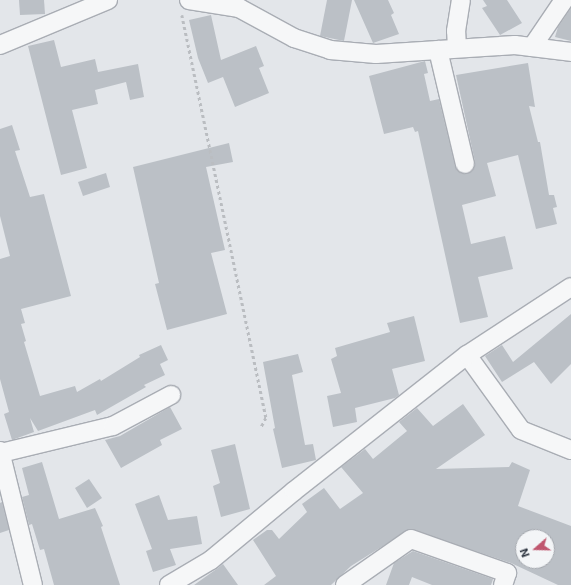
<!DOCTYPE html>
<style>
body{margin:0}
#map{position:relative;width:571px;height:585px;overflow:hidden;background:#e3e6ea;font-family:Inter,sans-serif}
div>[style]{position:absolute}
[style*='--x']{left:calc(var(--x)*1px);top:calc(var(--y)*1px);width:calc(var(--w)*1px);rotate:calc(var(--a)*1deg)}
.building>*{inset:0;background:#bbc0c6}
.path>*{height:2.5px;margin-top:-1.25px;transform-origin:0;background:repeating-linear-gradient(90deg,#babdc1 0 3px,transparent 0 6px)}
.roads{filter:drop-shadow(1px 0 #a9adb4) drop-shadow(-1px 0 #a9adb4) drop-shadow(0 1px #a9adb4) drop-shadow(0 -1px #a9adb4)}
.street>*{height:18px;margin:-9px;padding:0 9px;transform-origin:9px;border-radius:9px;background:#f6f7f8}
span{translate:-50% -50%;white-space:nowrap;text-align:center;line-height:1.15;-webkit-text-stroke:3.5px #f3f5f7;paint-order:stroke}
.north{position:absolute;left:515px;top:529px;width:40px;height:40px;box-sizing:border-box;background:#f3f5f7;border:1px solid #a4a8ae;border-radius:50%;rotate:250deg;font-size:11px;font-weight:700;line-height:16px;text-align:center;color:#2d3540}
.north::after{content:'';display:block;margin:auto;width:14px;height:18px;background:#c0576f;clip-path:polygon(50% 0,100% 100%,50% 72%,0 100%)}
</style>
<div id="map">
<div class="building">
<div style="clip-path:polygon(19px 0,44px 0,45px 14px,20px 15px)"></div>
<div style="clip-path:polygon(327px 0,352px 0,344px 41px,320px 36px)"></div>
<div style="clip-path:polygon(354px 0,388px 0,394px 13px,391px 15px,399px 34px,373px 43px)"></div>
<div style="clip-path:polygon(483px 0,507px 0,522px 23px,500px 35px,482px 8px,487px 6px)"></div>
<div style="clip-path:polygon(571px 8px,571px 41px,555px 37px,558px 27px)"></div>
<div style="clip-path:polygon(211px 15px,221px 60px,256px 46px,264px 66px,259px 68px,269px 93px,235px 107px,223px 77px,208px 83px,198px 58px,189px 20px)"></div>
<div style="clip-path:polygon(54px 40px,61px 67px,95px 59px,98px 72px,138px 64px,144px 97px,130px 100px,126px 82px,95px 90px,98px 104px,72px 110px,87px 168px,61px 175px,28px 46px)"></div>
<div style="clip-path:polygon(425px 61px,428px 73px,424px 74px,430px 101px,439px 99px,455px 166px,458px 171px,467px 174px,472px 171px,475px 162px,456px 75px,528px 63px,535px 107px,529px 106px,538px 142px,540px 142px,549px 195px,554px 195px,557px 207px,553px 208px,557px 224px,536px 229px,518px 155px,487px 163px,496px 196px,462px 205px,471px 244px,505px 236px,513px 269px,478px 277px,488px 317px,460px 323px,418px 131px,415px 132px,413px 127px,384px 134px,369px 76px)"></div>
<div style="clip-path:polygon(12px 125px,20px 150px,15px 151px,30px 197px,44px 194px,71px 296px,21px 309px,25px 323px,21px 324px,26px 341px,24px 342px,40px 396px,75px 386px,77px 392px,100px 379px,101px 381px,140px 357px,139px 355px,161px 345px,168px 360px,160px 364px,165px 375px,144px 385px,146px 387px,97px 415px,95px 410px,38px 431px,30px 418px,34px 432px,12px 440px,4px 414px,9px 412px,0 379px,0 259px,10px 256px,0 216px,0 129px)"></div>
<div style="clip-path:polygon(229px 143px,233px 162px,206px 167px,225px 250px,211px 253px,227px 314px,167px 330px,155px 284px,159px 283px,133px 167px)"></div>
<div style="clip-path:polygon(106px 173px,110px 187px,83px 196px,78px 182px)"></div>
<div style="clip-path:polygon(571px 314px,571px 364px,551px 384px,534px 362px,502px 382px,485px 356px,502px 345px,513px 362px)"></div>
<div style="clip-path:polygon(414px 316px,425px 361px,392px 369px,399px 395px,395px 398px,355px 408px,357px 422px,333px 427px,327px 396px,341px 393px,331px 359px,337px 356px,335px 348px,390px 332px,387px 323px)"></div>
<div style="clip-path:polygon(298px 354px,303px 372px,292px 375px,296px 397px,305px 445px,313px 444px,316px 460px,282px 468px,273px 429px,275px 428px,263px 362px)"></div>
<div style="clip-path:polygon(evenodd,463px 404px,485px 435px,436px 469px,509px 467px,512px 462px,530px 470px,518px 506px,571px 526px,571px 585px,558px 585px,511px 563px,410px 529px,351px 566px,331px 585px,264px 585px,276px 576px,253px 540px,267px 530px,272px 530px,279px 539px,307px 512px,302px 504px,324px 488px,340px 509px,363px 493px,341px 467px,365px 449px,373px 459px,407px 431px,399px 422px,417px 408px,433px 426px,463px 404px,523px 537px,547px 537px,547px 561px,523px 561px,523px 537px)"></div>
<div style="clip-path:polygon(170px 407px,182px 429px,160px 440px,162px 445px,121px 468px,105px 440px,120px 436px)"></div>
<div style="clip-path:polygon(235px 444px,250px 509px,221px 517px,213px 486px,220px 483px,211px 450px)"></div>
<div style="clip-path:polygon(42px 462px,59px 519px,95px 508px,103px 526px,101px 527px,120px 585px,54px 585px,44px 549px,40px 550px,32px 524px,29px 525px,22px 497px,29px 495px,22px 468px)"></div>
<div style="clip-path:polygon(89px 479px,102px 498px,87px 508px,75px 488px)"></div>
<div style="clip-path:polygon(159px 495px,168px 520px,197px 516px,202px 544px,170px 549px,176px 565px,153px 572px,146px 551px,152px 549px,135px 504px)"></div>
<div style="clip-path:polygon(2px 502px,9px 530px,0 533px,0 503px)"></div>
<div style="clip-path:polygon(413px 551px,493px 579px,491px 585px,432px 585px,412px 577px,409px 585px,386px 585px,394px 563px)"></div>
<div style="clip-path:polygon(223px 564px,238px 585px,194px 585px,218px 568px)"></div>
</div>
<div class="path">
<div style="--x:182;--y:15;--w:412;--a:78.2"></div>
<div style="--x:266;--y:418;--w:11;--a:117"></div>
</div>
<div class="roads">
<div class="street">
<div style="--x:189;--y:0;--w:51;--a:9.1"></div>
<div style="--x:239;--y:8;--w:63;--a:28.6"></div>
<div style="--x:294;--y:38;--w:38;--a:18"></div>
<div style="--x:330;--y:50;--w:46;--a:5"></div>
<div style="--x:376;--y:54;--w:139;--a:-3.7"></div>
<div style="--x:515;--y:45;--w:56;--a:7.1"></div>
<div style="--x:0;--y:45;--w:117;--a:-22.6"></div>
<div style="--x:532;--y:47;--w:57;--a:-55.8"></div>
<div style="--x:457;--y:48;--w:17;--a:-93"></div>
<div style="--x:456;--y:31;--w:31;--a:-81"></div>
<div style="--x:438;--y:50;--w:117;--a:76.7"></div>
<div style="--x:467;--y:355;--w:92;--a:54.2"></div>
<div style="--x:521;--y:430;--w:54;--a:21.8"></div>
<div style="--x:0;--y:451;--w:138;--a:76.2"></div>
<div style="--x:1;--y:453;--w:115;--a:-13.6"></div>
<div style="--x:113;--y:426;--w:66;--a:-28.1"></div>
<div style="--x:169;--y:585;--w:49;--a:-30.8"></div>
<div style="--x:211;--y:560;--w:108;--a:-39.7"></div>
<div style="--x:294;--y:491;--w:220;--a:-38.2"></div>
<div style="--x:467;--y:355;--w:124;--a:-33.2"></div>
<div style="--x:345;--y:585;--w:80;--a:-34.9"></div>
<div style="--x:411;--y:539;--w:102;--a:19.5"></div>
<div style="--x:507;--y:573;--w:13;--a:108"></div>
</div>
</div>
<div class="north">N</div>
</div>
